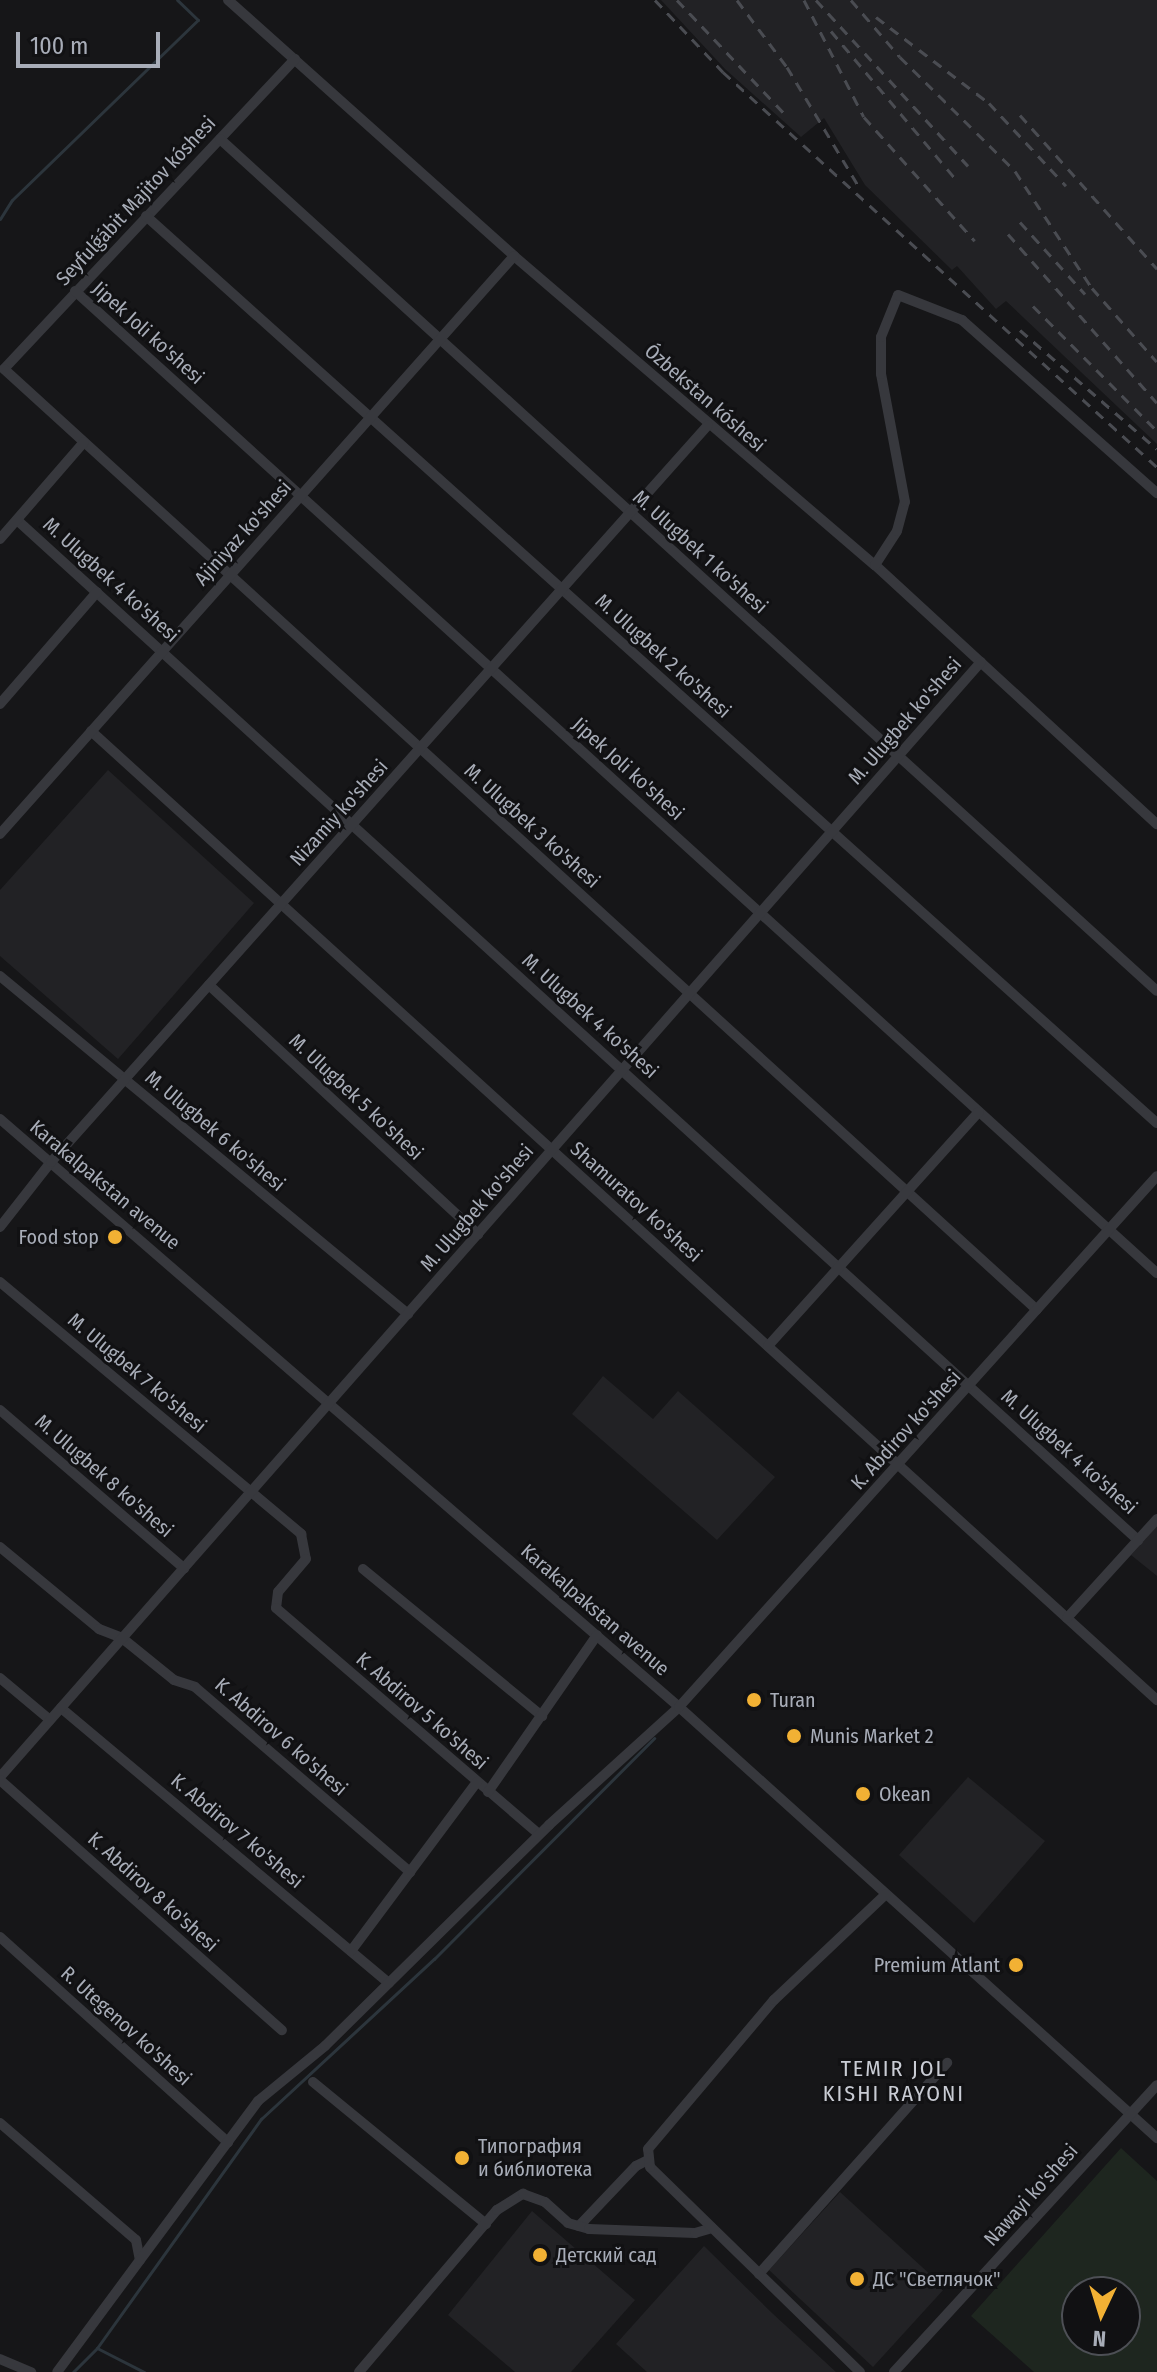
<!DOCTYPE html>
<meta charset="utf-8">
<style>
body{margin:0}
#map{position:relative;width:1157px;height:2372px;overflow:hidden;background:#161618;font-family:"Fira Sans Condensed",sans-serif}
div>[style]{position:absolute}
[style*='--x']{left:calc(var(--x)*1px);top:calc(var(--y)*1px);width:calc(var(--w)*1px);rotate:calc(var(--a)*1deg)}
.built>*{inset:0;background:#222225}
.green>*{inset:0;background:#1e261f}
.stream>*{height:3px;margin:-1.5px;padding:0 1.5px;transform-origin:1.5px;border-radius:1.5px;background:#2c353c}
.minor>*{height:10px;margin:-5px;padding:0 5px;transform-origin:5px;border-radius:5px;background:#37383d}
.rail>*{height:3px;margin-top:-1.5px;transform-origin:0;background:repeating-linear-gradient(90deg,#4a4c52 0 10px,transparent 0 18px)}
.dots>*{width:22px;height:22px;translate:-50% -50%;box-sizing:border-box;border:4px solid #111113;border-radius:50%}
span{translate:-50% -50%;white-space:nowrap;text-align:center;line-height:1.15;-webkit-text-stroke:6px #111113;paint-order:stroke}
.street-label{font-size:20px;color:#a8adb8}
.poi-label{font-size:20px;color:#a8adb8}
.right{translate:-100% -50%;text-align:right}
.left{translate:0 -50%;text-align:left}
.neighbourhood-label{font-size:22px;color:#c9ccd4;letter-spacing:2px}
.north{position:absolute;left:1061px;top:2276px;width:80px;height:80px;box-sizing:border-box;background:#111113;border:2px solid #4d4f55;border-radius:50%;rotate:184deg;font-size:22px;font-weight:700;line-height:32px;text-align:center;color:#a8adb8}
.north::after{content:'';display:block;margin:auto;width:28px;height:36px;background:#f2b134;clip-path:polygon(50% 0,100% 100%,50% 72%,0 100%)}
.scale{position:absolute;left:16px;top:32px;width:144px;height:36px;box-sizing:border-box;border:4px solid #a8adb8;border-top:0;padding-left:10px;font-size:24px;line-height:28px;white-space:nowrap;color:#a8adb8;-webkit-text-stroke:6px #111113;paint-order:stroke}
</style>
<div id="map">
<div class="built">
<div style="clip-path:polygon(661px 0,1157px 0,1157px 444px,1006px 301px,996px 309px,957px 266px,952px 270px,865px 185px,824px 118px,801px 137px,725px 69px)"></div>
<div style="clip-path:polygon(108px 770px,254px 903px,118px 1059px,0 956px,0 890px)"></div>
<div style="clip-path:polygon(603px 1376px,653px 1419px,678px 1391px,775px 1477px,717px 1540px,572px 1414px)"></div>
<div style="clip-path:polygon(1157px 1526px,1157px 1576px,1131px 1555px)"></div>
<div style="clip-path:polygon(968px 1777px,1045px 1841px,974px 1923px,899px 1855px)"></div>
<div style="clip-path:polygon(840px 2192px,945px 2288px,873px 2367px,769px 2270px)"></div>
<div style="clip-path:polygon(532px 2211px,635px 2300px,571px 2372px,515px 2372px,448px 2315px)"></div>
<div style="clip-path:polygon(704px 2246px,772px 2313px,836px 2372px,647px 2372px,616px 2344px)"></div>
</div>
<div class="green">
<div style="clip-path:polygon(evenodd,1121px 2148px,1157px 2181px,1157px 2372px,1034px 2372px,971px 2316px,1121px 2148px,1125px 2292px,1125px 2340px,1077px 2340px,1077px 2292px,1125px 2292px)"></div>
</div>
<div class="stream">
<div style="--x:0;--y:219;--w:22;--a:-58"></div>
<div style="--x:12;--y:200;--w:259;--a:-44.1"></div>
<div style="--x:198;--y:20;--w:29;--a:-136"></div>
<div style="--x:97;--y:2348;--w:53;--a:27.1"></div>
<div style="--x:73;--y:2372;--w:34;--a:-45"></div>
<div style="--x:97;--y:2348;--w:282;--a:-54.4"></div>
<div style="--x:261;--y:2119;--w:236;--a:-42.8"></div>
<div style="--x:434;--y:1959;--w:312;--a:-45.1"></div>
</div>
<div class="minor">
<div style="--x:228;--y:0;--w:384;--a:41.8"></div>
<div style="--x:514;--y:256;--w:475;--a:40.6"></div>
<div style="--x:875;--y:565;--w:383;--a:42.6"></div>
<div style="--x:295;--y:59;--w:425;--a:133.2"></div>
<div style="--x:4;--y:369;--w:1397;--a:42.33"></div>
<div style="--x:220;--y:139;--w:1266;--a:42.28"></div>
<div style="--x:146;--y:216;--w:1358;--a:41.9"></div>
<div style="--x:75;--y:291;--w:1461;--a:42.23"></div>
<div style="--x:17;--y:520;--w:1516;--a:42.3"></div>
<div style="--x:0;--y:539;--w:128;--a:-49.1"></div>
<div style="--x:875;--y:565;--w:40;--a:-57.1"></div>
<div style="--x:897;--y:531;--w:30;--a:-75"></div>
<div style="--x:905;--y:502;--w:130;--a:-100.6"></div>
<div style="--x:881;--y:374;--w:37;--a:-90"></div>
<div style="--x:881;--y:337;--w:45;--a:-68"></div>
<div style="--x:898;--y:295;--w:69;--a:21.3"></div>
<div style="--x:962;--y:320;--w:261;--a:41.6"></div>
<div style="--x:0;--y:704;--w:148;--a:-49.1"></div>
<div style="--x:91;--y:731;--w:1441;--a:42.27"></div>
<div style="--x:0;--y:834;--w:773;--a:-48.35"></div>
<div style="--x:0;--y:976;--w:530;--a:39.64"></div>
<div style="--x:209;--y:985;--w:367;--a:42.8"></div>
<div style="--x:0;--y:1119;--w:898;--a:40.89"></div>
<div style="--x:679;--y:1707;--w:644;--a:42.04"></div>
<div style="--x:0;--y:1227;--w:83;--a:-51.9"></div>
<div style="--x:51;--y:1162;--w:987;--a:-48.28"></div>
<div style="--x:0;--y:1282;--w:393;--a:39.9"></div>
<div style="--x:301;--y:1534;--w:25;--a:79"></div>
<div style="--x:306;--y:1559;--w:43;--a:130.3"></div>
<div style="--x:278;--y:1592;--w:16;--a:97"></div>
<div style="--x:276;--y:1608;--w:347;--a:40.7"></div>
<div style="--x:768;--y:1346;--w:315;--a:-48"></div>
<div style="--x:0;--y:1410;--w:243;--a:40.7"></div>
<div style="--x:0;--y:1547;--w:129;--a:39.6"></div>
<div style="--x:99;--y:1629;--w:25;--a:21"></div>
<div style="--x:122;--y:1638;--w:67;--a:38.9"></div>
<div style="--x:174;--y:1680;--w:22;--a:18"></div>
<div style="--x:195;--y:1687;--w:284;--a:40.7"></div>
<div style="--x:363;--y:1569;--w:232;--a:39.4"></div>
<div style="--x:1067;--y:1618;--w:134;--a:-47.7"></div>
<div style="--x:0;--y:1678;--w:65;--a:40"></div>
<div style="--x:61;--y:1708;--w:428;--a:40"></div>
<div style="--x:0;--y:1777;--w:1485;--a:-48.66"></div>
<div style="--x:0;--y:1780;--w:377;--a:41.6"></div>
<div style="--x:488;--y:1792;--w:191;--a:-55.2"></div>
<div style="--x:0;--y:1937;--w:307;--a:42"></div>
<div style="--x:351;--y:1951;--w:211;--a:-53.3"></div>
<div style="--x:313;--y:2082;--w:224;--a:39.4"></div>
<div style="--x:0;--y:2123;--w:179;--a:40.7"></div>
<div style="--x:136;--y:2240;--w:20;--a:79"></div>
<div style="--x:140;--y:2260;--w:139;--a:126.5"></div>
<div style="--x:579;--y:2226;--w:83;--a:-46.5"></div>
<div style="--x:636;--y:2166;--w:13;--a:-27"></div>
<div style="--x:140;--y:2260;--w:198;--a:-53.4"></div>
<div style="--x:258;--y:2101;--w:87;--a:-39.4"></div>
<div style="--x:325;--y:2046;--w:315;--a:-44.6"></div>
<div style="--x:549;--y:1825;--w:176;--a:-42.2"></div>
<div style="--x:679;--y:1707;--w:714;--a:-48.01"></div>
<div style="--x:759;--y:2274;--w:283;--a:-48.3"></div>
<div style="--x:0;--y:2359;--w:34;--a:23"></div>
<div style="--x:359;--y:2372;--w:213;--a:-49.6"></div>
<div style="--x:497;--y:2210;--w:31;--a:-32"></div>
<div style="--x:523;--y:2194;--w:23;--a:20"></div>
<div style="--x:545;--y:2202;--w:31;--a:42"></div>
<div style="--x:568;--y:2223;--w:22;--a:16"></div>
<div style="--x:589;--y:2229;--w:106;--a:2.2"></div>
<div style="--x:695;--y:2233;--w:18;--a:-16"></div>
<div style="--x:860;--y:2372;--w:293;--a:-135.7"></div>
<div style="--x:650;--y:2167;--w:18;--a:-96"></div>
<div style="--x:648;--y:2149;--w:195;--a:-49.8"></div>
<div style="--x:774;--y:2000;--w:154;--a:-43.4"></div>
<div style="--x:894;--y:2372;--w:389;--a:-47.5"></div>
</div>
<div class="rail">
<div style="--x:655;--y:0;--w:99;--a:46.6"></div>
<div style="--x:723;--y:72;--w:587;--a:42.31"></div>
<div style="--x:677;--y:0;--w:156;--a:46.6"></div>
<div style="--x:737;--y:0;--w:84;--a:53.3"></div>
<div style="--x:787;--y:67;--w:140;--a:59"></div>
<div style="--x:804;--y:0;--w:131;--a:62.9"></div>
<div style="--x:864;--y:117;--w:166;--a:48.2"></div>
<div style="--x:816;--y:0;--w:225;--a:47.5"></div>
<div style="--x:851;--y:0;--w:75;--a:49.3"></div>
<div style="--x:900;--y:57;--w:162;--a:44.7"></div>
<div style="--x:1015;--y:171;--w:140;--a:56.7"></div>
<div style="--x:1092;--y:288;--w:98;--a:48.7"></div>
<div style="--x:876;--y:17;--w:142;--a:37.3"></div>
<div style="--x:989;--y:103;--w:113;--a:47.1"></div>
<div style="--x:831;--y:31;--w:192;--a:49.9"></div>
<div style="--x:1020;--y:115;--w:206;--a:48.3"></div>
<div style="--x:1020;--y:222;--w:97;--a:47.9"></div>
<div style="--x:1008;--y:234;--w:225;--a:48.6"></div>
<div style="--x:1033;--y:306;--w:176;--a:45.2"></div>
<div style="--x:1020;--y:330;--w:181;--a:41"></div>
</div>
<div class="dots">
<div style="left:115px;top:1237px;background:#f2b134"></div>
<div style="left:754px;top:1700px;background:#f2b134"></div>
<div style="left:794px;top:1736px;background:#f2b134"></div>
<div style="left:863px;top:1794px;background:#f2b134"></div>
<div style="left:1016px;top:1965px;background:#f2b134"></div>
<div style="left:462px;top:2158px;background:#f2b134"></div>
<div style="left:540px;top:2255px;background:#f2b134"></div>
<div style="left:857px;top:2279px;background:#f2b134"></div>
</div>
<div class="street-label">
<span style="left:136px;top:201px;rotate:-47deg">Seyfulǵábit Majitov kóshesi</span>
<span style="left:148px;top:333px;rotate:42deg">Jipek Joli ko'shesi</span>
<span style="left:705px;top:398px;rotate:41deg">Ózbekstan kóshesi</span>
<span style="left:243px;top:533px;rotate:-48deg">Ajiniyaz ko'shesi</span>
<span style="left:700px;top:552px;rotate:42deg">M. Ulugbek 1 ko'shesi</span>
<span style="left:111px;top:580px;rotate:42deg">M. Ulugbek 4 ko'shesi</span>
<span style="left:663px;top:656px;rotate:42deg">M. Ulugbek 2 ko'shesi</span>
<span style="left:905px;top:721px;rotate:-49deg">M. Ulugbek ko'shesi</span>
<span style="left:628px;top:769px;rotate:42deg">Jipek Joli ko'shesi</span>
<span style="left:339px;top:813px;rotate:-48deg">Nizamiy ko'shesi</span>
<span style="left:532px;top:826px;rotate:42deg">M. Ulugbek 3 ko'shesi</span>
<span style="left:590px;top:1016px;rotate:42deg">M. Ulugbek 4 ko'shesi</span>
<span style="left:356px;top:1097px;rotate:43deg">M. Ulugbek 5 ko'shesi</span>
<span style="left:215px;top:1131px;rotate:40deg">M. Ulugbek 6 ko'shesi</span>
<span style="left:105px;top:1185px;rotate:40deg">Karakalpakstan avenue</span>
<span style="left:636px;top:1202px;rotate:42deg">Shamuratov ko'shesi</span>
<span style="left:477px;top:1208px;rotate:-49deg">M. Ulugbek ko'shesi</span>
<span style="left:137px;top:1373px;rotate:40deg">M. Ulugbek 7 ko'shesi</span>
<span style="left:906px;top:1430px;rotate:-48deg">K. Abdirov ko'shesi</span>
<span style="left:1069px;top:1452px;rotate:42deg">M. Ulugbek 4 ko'shesi</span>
<span style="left:104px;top:1476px;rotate:41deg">M. Ulugbek 8 ko'shesi</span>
<span style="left:595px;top:1610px;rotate:41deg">Karakalpakstan avenue</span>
<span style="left:422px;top:1711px;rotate:41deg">K. Abdirov 5 ko'shesi</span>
<span style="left:281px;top:1737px;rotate:41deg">K. Abdirov 6 ko'shesi</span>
<span style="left:237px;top:1831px;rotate:40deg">K. Abdirov 7 ko'shesi</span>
<span style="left:153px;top:1892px;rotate:42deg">K. Abdirov 8 ko'shesi</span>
<span style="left:126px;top:2026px;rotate:42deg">R. Utegenov ko'shesi</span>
<span style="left:1031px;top:2195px;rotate:-48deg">Nawayi ko'shesi</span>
</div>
<div class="poi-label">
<span class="right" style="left:99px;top:1237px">Food stop</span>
<span class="left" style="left:770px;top:1700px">Turan</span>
<span class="left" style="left:810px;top:1736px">Munis Market 2</span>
<span class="left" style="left:879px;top:1794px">Okean</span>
<span class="right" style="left:1000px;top:1965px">Premium Atlant</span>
<span class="left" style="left:478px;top:2158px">Типография<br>и библиотека</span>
<span class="left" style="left:556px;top:2255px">Детский сад</span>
<span class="left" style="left:873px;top:2279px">ДС "Светлячок"</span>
</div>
<div class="neighbourhood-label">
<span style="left:894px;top:2081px">TEMIR JOL<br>KISHI RAYONI</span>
</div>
<div class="north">N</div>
<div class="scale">100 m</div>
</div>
